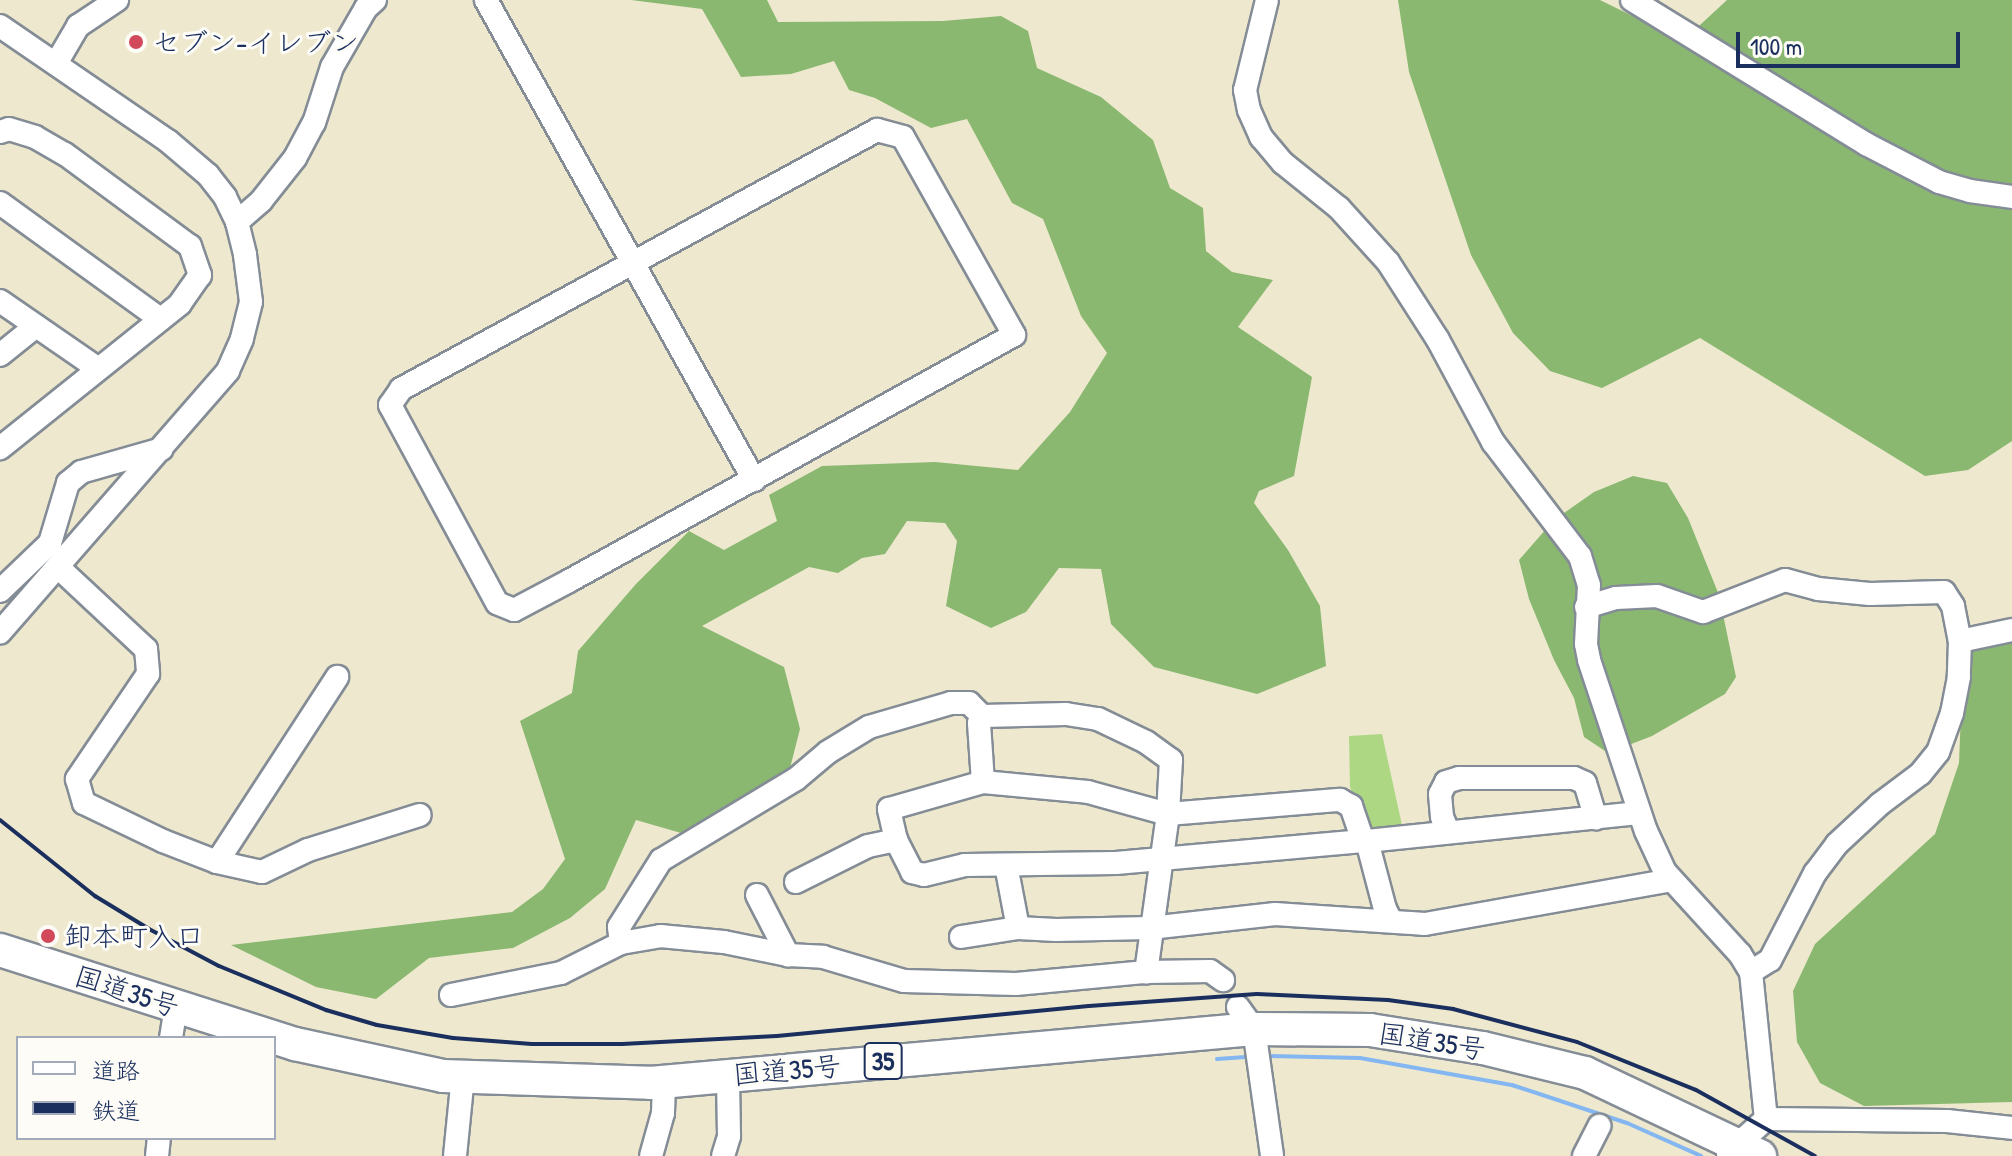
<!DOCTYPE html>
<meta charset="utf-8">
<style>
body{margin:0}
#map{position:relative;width:2012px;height:1156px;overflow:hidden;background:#eee9ce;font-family:"Patrick Hand","Klee One",sans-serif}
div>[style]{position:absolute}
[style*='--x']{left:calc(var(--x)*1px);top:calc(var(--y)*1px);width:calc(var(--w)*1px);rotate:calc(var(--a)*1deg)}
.green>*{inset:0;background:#add783}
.forest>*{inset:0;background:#8ab871}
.stream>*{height:4px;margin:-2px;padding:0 2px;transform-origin:2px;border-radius:2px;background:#84b7f1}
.roads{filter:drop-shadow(2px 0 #848c96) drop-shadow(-2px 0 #848c96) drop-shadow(0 2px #848c96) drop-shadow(0 -2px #848c96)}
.minor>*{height:22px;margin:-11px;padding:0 11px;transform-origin:11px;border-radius:11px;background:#fff}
.highway>*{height:32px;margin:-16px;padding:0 16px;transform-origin:16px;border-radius:16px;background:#fff}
.rail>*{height:4px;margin:-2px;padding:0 2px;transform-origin:2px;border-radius:2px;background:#1b2f5e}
.dots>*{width:22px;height:22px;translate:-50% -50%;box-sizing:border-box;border:4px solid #fdfcf7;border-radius:50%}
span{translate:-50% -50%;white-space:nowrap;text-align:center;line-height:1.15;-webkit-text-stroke:6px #fdfcf7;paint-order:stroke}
.shield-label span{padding:2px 6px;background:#fdfcf7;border:2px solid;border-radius:6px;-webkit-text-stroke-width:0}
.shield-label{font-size:26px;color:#1b2f5e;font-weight:700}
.poi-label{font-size:28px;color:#1b2f5e}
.left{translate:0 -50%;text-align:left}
.street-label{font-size:28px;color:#1b2f5e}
.legend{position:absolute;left:16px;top:1036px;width:260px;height:104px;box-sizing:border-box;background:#fdfcf7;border:2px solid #a3aaba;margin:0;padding:10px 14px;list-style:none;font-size:24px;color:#1b2f5e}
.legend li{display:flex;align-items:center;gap:16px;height:40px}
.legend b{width:40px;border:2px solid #a3aaba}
.scale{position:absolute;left:1736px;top:32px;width:224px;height:36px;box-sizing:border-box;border:4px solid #1b2f5e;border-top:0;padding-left:10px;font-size:24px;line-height:28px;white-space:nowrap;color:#1b2f5e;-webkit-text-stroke:6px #fdfcf7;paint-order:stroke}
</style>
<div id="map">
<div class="green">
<div style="clip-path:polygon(1382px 734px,1402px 825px,1368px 832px,1350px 787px,1349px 736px)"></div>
</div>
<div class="forest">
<div style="clip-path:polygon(631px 0,767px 0,778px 22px,943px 21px,1001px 16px,1028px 31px,1037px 68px,1101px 97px,1153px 140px,1170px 188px,1203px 208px,1206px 251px,1232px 272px,1273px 280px,1238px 327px,1312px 377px,1294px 476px,1259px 491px,1254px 503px,1288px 550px,1320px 606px,1326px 666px,1257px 694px,1154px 667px,1111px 624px,1101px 569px,1059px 568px,1026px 612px,991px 628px,946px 606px,957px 541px,945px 523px,907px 521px,885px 554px,862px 558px,838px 573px,809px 567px,702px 626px,784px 667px,800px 729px,789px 772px,688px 835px,636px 820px,605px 889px,570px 918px,513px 948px,429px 958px,376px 999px,316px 987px,231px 945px,512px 912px,543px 889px,565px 859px,520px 721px,572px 693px,578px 651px,636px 584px,689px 531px,724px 550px,777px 521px,769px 495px,822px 466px,935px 462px,1018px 470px,1070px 412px,1107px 353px,1081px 316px,1043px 219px,1012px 203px,967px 119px,931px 128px,875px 98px,849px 90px,834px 61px,791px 74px,741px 77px,702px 9px)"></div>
<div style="clip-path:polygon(1398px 0,1600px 0,1665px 32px,1700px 25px,1727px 0,2012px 0,2012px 441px,1968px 470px,1925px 476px,1700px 338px,1602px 388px,1550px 371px,1513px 333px,1471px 255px,1409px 72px)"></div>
<div style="clip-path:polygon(1633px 476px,1667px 483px,1688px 518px,1719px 595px,1736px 677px,1725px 694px,1652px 736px,1608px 753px,1584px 737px,1574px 698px,1554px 660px,1529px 599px,1519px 560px,1554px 520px,1594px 492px)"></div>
<div style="clip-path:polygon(2012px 622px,2012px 1102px,1864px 1106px,1820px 1083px,1797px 1042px,1793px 991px,1815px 944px,1935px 834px,1959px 763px,1963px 660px,1990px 631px)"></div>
</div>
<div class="stream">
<div style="--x:1270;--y:1056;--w:90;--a:1.3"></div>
<div style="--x:1360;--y:1058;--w:154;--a:10.1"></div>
<div style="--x:1512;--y:1085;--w:121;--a:18.3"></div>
<div style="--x:1627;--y:1123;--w:81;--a:24"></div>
<div style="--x:1217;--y:1059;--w:29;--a:-4"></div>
</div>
<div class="roads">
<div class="minor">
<div style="--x:486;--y:0;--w:550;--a:60.82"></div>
<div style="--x:1267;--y:0;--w:93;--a:103.7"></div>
<div style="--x:1245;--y:90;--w:20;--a:79"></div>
<div style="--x:1249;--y:110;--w:30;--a:66"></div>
<div style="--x:1261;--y:137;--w:34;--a:50"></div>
<div style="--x:1283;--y:163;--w:72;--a:38.8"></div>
<div style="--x:1339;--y:208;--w:73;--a:47.8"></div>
<div style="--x:1388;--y:262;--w:93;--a:57.3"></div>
<div style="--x:1438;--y:340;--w:116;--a:61.7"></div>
<div style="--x:1493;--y:442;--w:143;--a:52.7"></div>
<div style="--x:1580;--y:556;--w:30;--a:73"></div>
<div style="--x:1589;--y:585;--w:59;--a:92.9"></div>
<div style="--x:1586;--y:644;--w:16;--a:79"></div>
<div style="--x:1589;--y:660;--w:180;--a:71.6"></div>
<div style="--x:1646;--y:831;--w:45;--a:65.1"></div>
<div style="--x:1665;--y:872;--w:111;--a:47.6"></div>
<div style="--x:1740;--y:954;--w:21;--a:59"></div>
<div style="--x:1751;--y:972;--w:148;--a:84.2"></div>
<div style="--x:1632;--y:0;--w:275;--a:31.6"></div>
<div style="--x:1866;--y:144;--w:82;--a:27.5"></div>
<div style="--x:1939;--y:182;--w:32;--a:16"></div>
<div style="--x:1970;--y:191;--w:42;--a:8.1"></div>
<div style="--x:0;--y:26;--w:204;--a:34.4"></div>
<div style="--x:168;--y:141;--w:52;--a:40.4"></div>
<div style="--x:208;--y:175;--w:28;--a:52"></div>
<div style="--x:225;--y:197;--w:28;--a:64"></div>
<div style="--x:237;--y:222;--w:34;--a:76"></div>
<div style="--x:245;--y:255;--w:47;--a:82.7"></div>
<div style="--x:251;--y:302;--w:38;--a:104"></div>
<div style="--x:242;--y:339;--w:35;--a:114"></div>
<div style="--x:228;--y:371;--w:347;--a:131.1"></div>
<div style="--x:57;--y:62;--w:42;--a:-59.7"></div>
<div style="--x:78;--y:26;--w:47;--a:-33.7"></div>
<div style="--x:877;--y:130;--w:27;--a:15"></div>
<div style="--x:903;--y:137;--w:227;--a:60.7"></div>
<div style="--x:1014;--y:335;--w:508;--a:151.07"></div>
<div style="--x:569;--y:581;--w:62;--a:152.2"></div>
<div style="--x:514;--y:610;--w:18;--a:-158"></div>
<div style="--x:497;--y:603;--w:225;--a:-118.4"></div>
<div style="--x:390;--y:405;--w:19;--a:-55"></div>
<div style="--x:401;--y:389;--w:542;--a:-28.55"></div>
<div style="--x:0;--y:132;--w:9;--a:-18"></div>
<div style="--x:9;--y:129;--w:27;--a:17"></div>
<div style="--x:35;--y:137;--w:34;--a:30"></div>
<div style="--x:65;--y:154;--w:155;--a:36.4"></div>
<div style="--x:190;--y:246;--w:31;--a:71"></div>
<div style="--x:200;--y:275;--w:35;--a:125"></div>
<div style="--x:180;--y:304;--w:231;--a:141.3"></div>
<div style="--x:0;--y:203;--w:198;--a:35.9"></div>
<div style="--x:237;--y:222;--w:32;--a:-41"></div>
<div style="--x:261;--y:201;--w:55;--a:-51.7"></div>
<div style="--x:295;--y:158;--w:40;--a:-62"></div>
<div style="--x:314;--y:123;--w:59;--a:-72.2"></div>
<div style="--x:332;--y:67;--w:68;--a:-60"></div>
<div style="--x:366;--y:8;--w:12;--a:-42"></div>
<div style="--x:0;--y:301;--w:118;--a:34.6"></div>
<div style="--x:0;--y:355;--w:46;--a:-38.9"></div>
<div style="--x:58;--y:567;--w:120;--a:43"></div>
<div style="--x:146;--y:649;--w:25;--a:85"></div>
<div style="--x:148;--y:674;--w:127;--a:124.1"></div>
<div style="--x:77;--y:779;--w:25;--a:74"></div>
<div style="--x:84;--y:803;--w:88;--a:25.7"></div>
<div style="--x:163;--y:841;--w:58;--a:21.3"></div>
<div style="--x:217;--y:862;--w:221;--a:-57"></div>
<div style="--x:0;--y:591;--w:69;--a:-43.8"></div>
<div style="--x:50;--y:543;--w:63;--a:-73.3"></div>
<div style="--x:68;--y:483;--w:17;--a:-40"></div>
<div style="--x:81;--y:472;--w:84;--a:-15.9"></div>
<div style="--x:1586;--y:607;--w:31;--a:-17"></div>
<div style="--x:1616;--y:598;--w:41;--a:-2.8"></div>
<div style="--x:1657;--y:596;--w:49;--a:19.2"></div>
<div style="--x:1703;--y:612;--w:88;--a:-21.3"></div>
<div style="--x:1785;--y:580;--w:34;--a:15"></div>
<div style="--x:1818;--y:589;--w:52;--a:5.5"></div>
<div style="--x:1870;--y:594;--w:74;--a:-1.5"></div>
<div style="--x:1944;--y:592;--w:17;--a:57"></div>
<div style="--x:1953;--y:606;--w:36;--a:79"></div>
<div style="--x:1960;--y:641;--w:36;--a:92"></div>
<div style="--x:1959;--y:677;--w:37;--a:101"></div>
<div style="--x:1952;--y:713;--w:41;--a:109.7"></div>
<div style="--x:1938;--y:752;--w:28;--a:129"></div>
<div style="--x:1920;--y:774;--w:50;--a:143.1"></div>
<div style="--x:1880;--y:804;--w:59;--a:137.1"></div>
<div style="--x:1837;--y:844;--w:36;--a:127"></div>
<div style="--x:1815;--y:873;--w:98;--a:117.3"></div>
<div style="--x:1770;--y:960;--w:22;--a:148"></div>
<div style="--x:1960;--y:641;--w:53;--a:-11.9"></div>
<div style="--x:982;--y:716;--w:18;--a:-135"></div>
<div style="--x:969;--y:703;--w:18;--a:180"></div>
<div style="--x:951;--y:703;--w:85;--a:163.7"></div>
<div style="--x:869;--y:727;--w:48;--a:148.6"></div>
<div style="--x:828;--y:752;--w:42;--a:139.8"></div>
<div style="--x:796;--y:779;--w:157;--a:149"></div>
<div style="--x:661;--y:860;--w:79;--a:122.1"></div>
<div style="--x:619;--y:927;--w:16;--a:83"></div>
<div style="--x:621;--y:943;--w:40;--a:-10"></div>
<div style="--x:660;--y:936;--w:64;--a:5.4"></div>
<div style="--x:724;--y:942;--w:65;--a:11.5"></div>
<div style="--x:788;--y:955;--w:35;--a:3"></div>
<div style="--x:823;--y:957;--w:84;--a:16.5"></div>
<div style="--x:904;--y:981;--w:112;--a:1.5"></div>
<div style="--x:1016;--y:984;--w:131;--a:-5.3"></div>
<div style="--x:1146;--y:972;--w:64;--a:-0.9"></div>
<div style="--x:1210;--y:971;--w:16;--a:35"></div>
<div style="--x:983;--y:782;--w:59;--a:-93.9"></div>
<div style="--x:979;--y:723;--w:8;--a:-67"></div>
<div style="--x:982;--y:716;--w:84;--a:-1.4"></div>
<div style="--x:1066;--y:714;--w:32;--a:9"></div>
<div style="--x:1098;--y:719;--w:53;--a:25.6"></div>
<div style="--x:1146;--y:742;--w:31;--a:36"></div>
<div style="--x:1171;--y:760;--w:54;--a:93.2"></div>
<div style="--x:1168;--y:814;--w:173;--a:-4.7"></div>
<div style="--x:1340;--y:800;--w:13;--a:29"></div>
<div style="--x:1351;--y:806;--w:37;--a:71"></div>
<div style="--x:1363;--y:841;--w:4;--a:0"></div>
<div style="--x:1367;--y:841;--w:273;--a:-5.9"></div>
<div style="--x:1448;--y:831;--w:15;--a:-113"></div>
<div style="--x:1442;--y:817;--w:23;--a:-95"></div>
<div style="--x:1440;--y:794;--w:13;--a:-63"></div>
<div style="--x:1446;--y:782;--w:14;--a:-17"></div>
<div style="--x:1459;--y:778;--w:115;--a:0"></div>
<div style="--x:1574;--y:778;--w:12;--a:24"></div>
<div style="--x:1585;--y:783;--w:37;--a:73"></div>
<div style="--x:896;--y:840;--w:32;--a:-103"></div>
<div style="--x:889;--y:809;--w:98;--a:-16"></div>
<div style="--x:983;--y:782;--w:105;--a:5.4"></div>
<div style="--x:1088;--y:792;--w:83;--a:15.4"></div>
<div style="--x:1168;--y:814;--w:160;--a:97.9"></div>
<div style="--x:1367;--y:841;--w:70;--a:75.2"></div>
<div style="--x:1385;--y:909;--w:13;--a:63"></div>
<div style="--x:217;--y:862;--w:46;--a:12.5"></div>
<div style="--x:262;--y:872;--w:51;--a:-25.6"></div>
<div style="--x:308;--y:850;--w:117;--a:-17.4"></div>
<div style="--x:1006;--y:865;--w:64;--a:79.2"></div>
<div style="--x:1018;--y:928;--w:38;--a:3"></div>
<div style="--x:1056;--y:930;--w:94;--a:-1.2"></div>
<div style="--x:1150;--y:928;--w:126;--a:-6.4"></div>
<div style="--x:1275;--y:914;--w:150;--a:3.8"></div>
<div style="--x:1425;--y:924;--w:250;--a:-10.1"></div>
<div style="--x:796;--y:882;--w:80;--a:-26.6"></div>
<div style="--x:868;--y:846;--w:29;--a:-12"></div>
<div style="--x:896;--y:840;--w:36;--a:63"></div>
<div style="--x:912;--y:872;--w:12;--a:14"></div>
<div style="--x:924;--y:875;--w:42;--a:-13.7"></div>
<div style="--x:965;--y:865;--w:151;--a:-0.8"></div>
<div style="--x:1116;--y:863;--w:248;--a:-5.1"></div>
<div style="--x:757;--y:895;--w:68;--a:62.7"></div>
<div style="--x:961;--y:937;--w:58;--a:-9"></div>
<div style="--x:451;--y:995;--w:112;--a:-11.3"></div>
<div style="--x:561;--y:973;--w:67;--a:-26.6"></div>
<div style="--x:1238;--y:1007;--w:27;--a:54"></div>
<div style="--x:1254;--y:1029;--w:128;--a:81.9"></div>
<div style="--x:171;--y:1038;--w:31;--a:-81"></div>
<div style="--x:1728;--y:1153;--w:51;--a:-41.8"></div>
<div style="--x:1766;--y:1119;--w:181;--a:0.6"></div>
<div style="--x:1947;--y:1121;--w:65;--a:6.1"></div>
<div style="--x:157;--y:1156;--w:18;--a:-84"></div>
<div style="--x:455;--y:1156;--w:80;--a:-84.3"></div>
<div style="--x:651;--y:1156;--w:45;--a:-74.4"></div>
<div style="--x:663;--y:1113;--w:31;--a:-88"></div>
<div style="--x:723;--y:1156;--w:21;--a:-73"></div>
<div style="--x:729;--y:1136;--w:60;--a:-91"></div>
<div style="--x:1584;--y:1156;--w:34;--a:-63"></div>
</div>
<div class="highway">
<div style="--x:0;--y:950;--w:310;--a:17.7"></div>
<div style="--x:295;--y:1044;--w:151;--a:12.2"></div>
<div style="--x:443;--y:1076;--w:207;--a:1.9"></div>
<div style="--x:650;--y:1083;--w:606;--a:-5.11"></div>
<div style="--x:1254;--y:1029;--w:116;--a:0.5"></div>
<div style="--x:1370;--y:1030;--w:114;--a:9.1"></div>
<div style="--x:1483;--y:1048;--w:105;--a:13.8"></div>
<div style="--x:1585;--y:1073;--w:194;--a:25.4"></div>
</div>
</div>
<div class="rail">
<div style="--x:0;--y:820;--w:122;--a:38.7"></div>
<div style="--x:95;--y:896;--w:63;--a:31.4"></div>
<div style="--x:149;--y:929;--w:79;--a:27.9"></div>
<div style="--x:219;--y:966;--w:116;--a:22.4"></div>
<div style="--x:326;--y:1010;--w:53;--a:16.4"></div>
<div style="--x:377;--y:1025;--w:77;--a:9.7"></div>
<div style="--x:453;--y:1038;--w:79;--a:4.3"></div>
<div style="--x:532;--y:1044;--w:90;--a:0"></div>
<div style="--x:622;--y:1044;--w:155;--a:-3"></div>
<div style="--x:777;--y:1036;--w:313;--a:-5.5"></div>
<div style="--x:1089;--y:1006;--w:168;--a:-4.1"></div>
<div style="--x:1257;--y:994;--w:131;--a:2.6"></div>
<div style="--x:1388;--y:1000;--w:66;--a:7.9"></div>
<div style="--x:1453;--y:1009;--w:128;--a:14.9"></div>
<div style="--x:1577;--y:1042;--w:128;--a:22"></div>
<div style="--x:1696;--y:1090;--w:136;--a:29"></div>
</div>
<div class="dots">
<div style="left:136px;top:42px;background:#d1495b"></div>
<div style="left:48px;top:936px;background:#d1495b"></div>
</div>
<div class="shield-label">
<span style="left:883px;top:1061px">35</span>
</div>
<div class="poi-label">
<span class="left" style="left:152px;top:42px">セブン-イレブン</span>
<span class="left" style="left:64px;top:936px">卸本町入口</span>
</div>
<div class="street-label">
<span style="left:127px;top:991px;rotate:18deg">国道35号</span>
<span style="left:1432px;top:1041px;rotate:9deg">国道35号</span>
<span style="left:787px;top:1070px;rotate:-5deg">国道35号</span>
</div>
<ul class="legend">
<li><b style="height:10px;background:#fff"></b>道路</li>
<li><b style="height:10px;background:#1b2f5e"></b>鉄道</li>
</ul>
<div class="scale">100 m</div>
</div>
